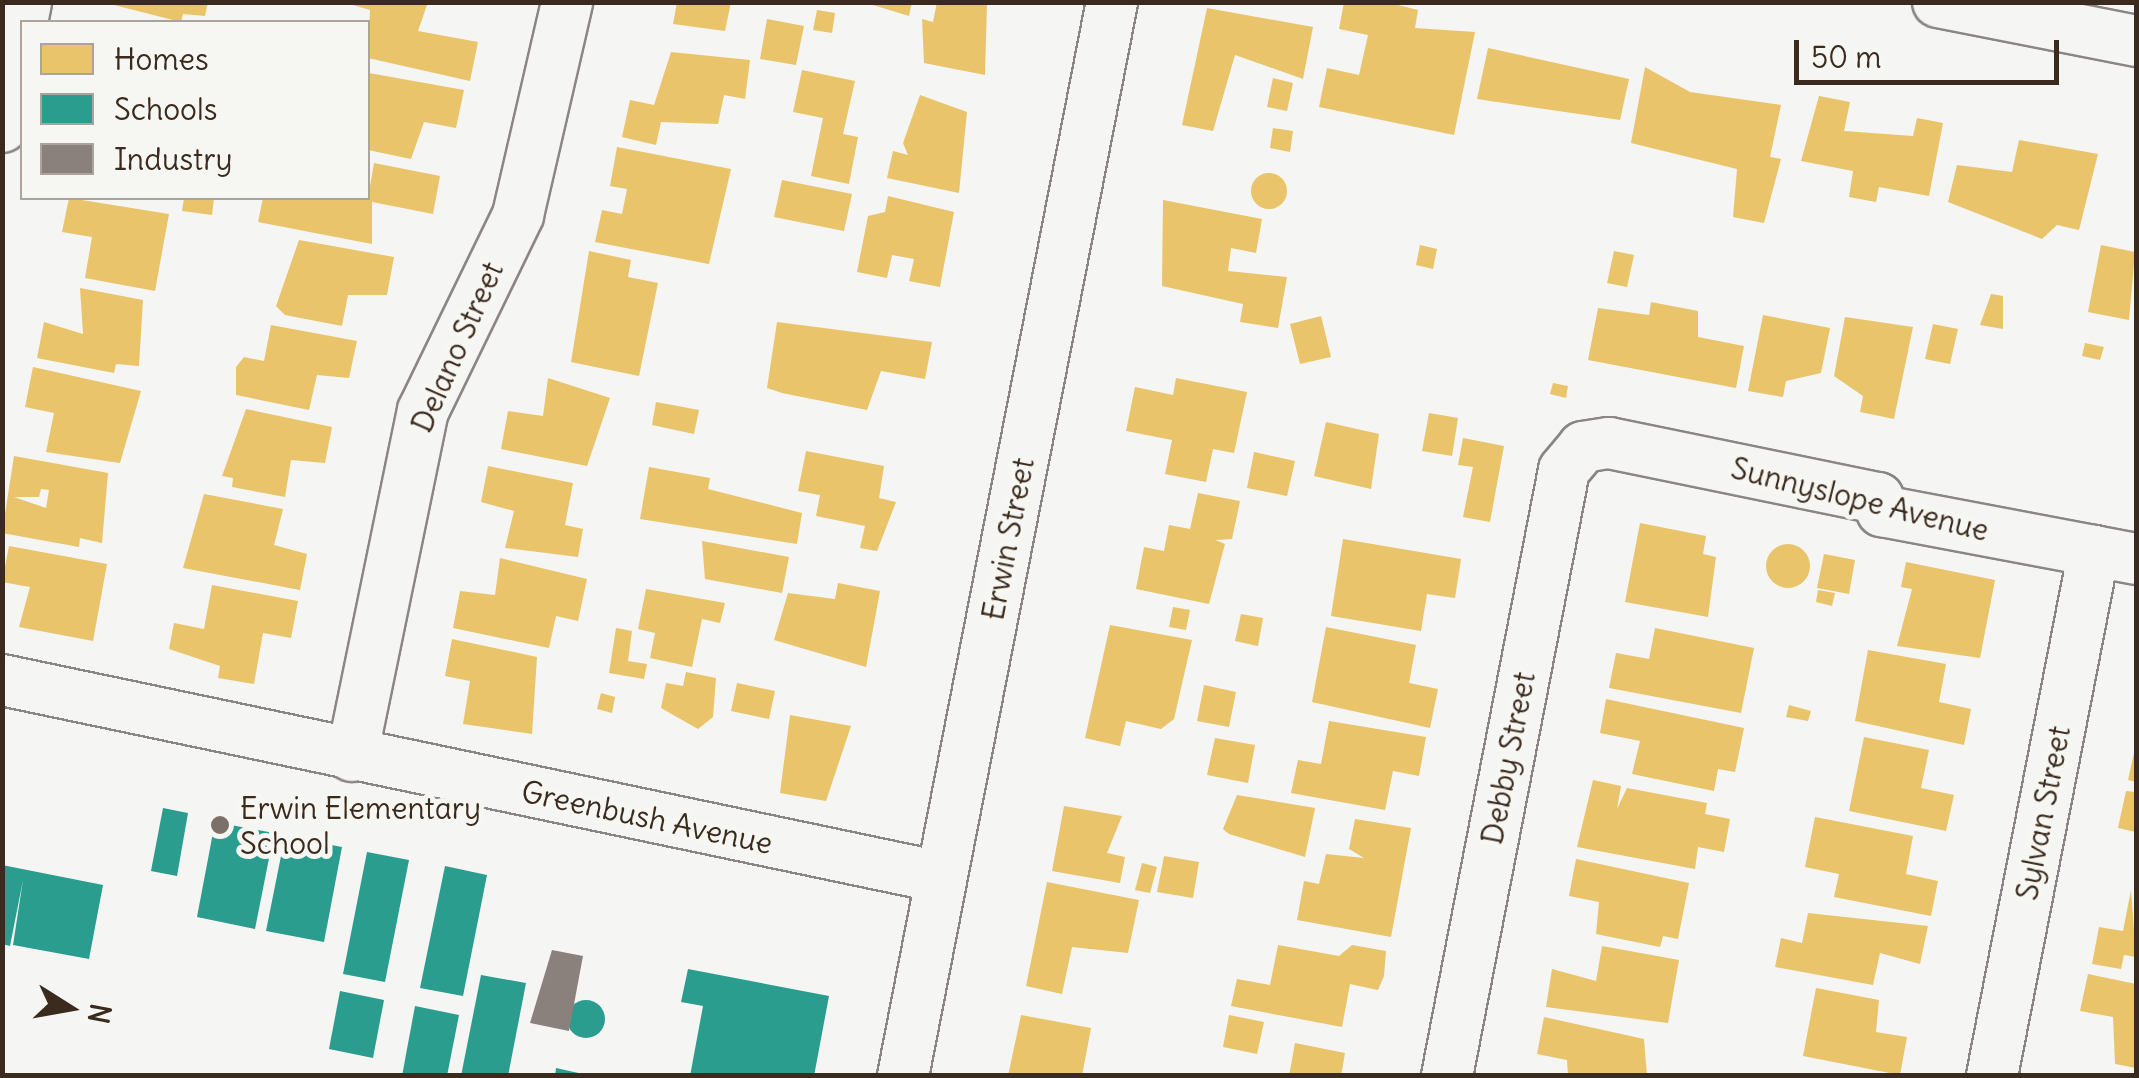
<!DOCTYPE html>
<style>
body{margin:0}
#map{position:relative;width:2139px;height:1078px;overflow:hidden;background:#f5f5f3;font-family:Delius,sans-serif}
div>[style]{position:absolute}
[style*='--x']{left:calc(var(--x)*1px);top:calc(var(--y)*1px);width:calc(var(--w)*1px);rotate:calc(var(--a)*1deg)}
.homes>*{inset:0;background:#e9c46a}
.round{border-radius:50%}
.schools>*{inset:0;background:#2a9d8f}
.industry>*{inset:0;background:#8a817c}
.roads{filter:drop-shadow(2px 0 #8a8683) drop-shadow(-2px 0 #8a8683) drop-shadow(0 2px #8a8683) drop-shadow(0 -2px #8a8683)}
.minor>*{height:50px;margin:-25px;padding:0 25px;transform-origin:25px;border-radius:25px;background:#f5f5f3}
.dots>*{width:28px;height:28px;translate:-50% -50%;box-sizing:border-box;border:5px solid #f6f6f2;border-radius:50%}
span{translate:-50% -50%;white-space:nowrap;text-align:center;line-height:1.15;-webkit-text-stroke:10px #f6f6f2;paint-order:stroke}
.street-label{font-size:30px;color:#3b2a1e}
.poi-label{font-size:30px;color:#3b2a1e}
.left{translate:0 -50%;text-align:left}
.frame{position:absolute;inset:0;border:5px solid #3b2a1e;pointer-events:none}
.legend{position:absolute;left:20px;top:20px;width:350px;height:180px;box-sizing:border-box;background:#f6f6f2;border:2px solid #aba49d;margin:0;padding:12px 18px;list-style:none;font-size:30px;color:#3b2a1e}
.legend li{display:flex;align-items:center;gap:20px;height:50px}
.legend b{width:50px;border:2px solid #aba49d}
.north{position:absolute;left:20px;top:958px;width:100px;height:100px;-webkit-text-stroke:8px #f6f6f2;paint-order:stroke;rotate:101deg;font-size:28px;font-weight:700;line-height:40px;text-align:center;color:#3b2a1e}
.north::after{content:'';display:block;margin:auto;width:35px;height:45px;background:#3b2a1e;clip-path:polygon(50% 0,100% 100%,50% 72%,0 100%)}
.scale{position:absolute;left:1794px;top:40px;width:265px;height:45px;box-sizing:border-box;border:5px solid #3b2a1e;border-top:0;padding-left:12px;font-size:30px;line-height:35px;white-space:nowrap;color:#3b2a1e;-webkit-text-stroke:8px #f6f6f2;paint-order:stroke}
</style>
<div id="map">
<div class="homes">
<div style="clip-path:polygon(102px 2px,208px 2px,205px 16px,183px 14px,181px 22px)"></div>
<div style="clip-path:polygon(342px 2px,428px 2px,418px 31px,478px 42px,470px 81px,368px 58px,370px 10px)"></div>
<div style="clip-path:polygon(677px 2px,731px 2px,725px 31px,673px 24px)"></div>
<div style="clip-path:polygon(863px 2px,912px 2px,909px 16px)"></div>
<div style="clip-path:polygon(937px 2px,987px 4px,985px 75px,924px 63px,922px 19px,933px 22px)"></div>
<div style="clip-path:polygon(1344px 2px,1386px 2px,1418px 10px,1415px 28px,1475px 32px,1454px 135px,1319px 107px,1327px 68px,1359px 75px,1368px 35px,1339px 29px)"></div>
<div style="clip-path:polygon(1207px 8px,1313px 27px,1303px 79px,1235px 55px,1213px 131px,1182px 125px)"></div>
<div style="clip-path:polygon(817px 10px,835px 13px,832px 33px,813px 30px)"></div>
<div style="clip-path:polygon(767px 19px,804px 26px,796px 65px,760px 59px)"></div>
<div style="clip-path:polygon(1488px 48px,1629px 79px,1620px 120px,1477px 99px)"></div>
<div style="clip-path:polygon(671px 52px,750px 60px,745px 99px,724px 95px,718px 124px,661px 122px,656px 145px,622px 137px,630px 100px,654px 105px)"></div>
<div style="clip-path:polygon(1645px 67px,1690px 92px,1781px 105px,1770px 157px,1781px 159px,1764px 223px,1733px 217px,1737px 169px,1631px 143px)"></div>
<div style="clip-path:polygon(802px 70px,855px 81px,843px 134px,858px 137px,849px 184px,811px 176px,823px 118px,793px 112px)"></div>
<div style="clip-path:polygon(369px 73px,464px 90px,456px 128px,424px 122px,411px 159px,368px 150px)"></div>
<div style="clip-path:polygon(1273px 78px,1293px 83px,1287px 111px,1267px 107px)"></div>
<div style="clip-path:polygon(920px 95px,967px 112px,959px 193px,887px 178px,893px 151px,908px 155px,903px 143px)"></div>
<div style="clip-path:polygon(1819px 96px,1850px 102px,1844px 131px,1913px 136px,1917px 118px,1943px 123px,1929px 196px,1879px 187px,1876px 202px,1849px 197px,1853px 171px,1801px 161px)"></div>
<div style="clip-path:polygon(1273px 128px,1293px 131px,1290px 152px,1270px 148px)"></div>
<div style="clip-path:polygon(2019px 140px,2098px 154px,2079px 230px,2057px 225px,2042px 239px,1948px 202px,1957px 165px,2012px 172px)"></div>
<div style="clip-path:polygon(617px 147px,731px 169px,709px 264px,595px 242px,602px 210px,622px 214px,627px 189px,610px 186px)"></div>
<div style="clip-path:polygon(374px 163px,440px 176px,433px 214px,372px 202px,372px 244px,258px 222px,263px 198px,368px 198px)"></div>
<div class="round" style="left:1251px;top:173px;width:36px;height:36px"></div>
<div style="clip-path:polygon(782px 180px,852px 194px,844px 231px,774px 217px)"></div>
<div style="clip-path:polygon(888px 196px,954px 212px,940px 287px,909px 281px,914px 259px,892px 255px,887px 278px,857px 272px,868px 216px,885px 212px)"></div>
<div style="clip-path:polygon(69px 198px,169px 214px,155px 291px,85px 278px,92px 237px,62px 232px)"></div>
<div style="clip-path:polygon(184px 198px,214px 198px,212px 215px,182px 211px)"></div>
<div style="clip-path:polygon(1163px 200px,1262px 219px,1256px 253px,1231px 248px,1228px 271px,1287px 277px,1278px 328px,1240px 322px,1243px 304px,1162px 286px)"></div>
<div style="clip-path:polygon(299px 240px,394px 257px,387px 295px,348px 295px,342px 326px,285px 315px,276px 306px)"></div>
<div style="clip-path:polygon(1420px 245px,1437px 249px,1433px 269px,1416px 265px)"></div>
<div style="clip-path:polygon(2101px 245px,2135px 252px,2129px 320px,2088px 312px)"></div>
<div style="clip-path:polygon(589px 251px,631px 260px,628px 277px,658px 283px,639px 376px,571px 362px)"></div>
<div style="clip-path:polygon(1614px 251px,1634px 255px,1627px 287px,1607px 283px)"></div>
<div style="clip-path:polygon(80px 288px,143px 300px,139px 366px,116px 364px,114px 373px,37px 358px,44px 322px,83px 334px)"></div>
<div style="clip-path:polygon(1991px 294px,2003px 296px,2003px 329px,1980px 325px)"></div>
<div style="clip-path:polygon(1651px 302px,1698px 311px,1698px 337px,1744px 346px,1736px 388px,1588px 360px,1598px 308px,1649px 315px)"></div>
<div style="clip-path:polygon(1763px 315px,1830px 328px,1821px 373px,1786px 381px,1783px 397px,1748px 391px)"></div>
<div style="clip-path:polygon(1321px 316px,1331px 357px,1300px 364px,1290px 324px)"></div>
<div style="clip-path:polygon(1845px 317px,1913px 327px,1894px 419px,1860px 412px,1863px 396px,1834px 376px)"></div>
<div style="clip-path:polygon(777px 322px,932px 342px,925px 379px,881px 371px,867px 410px,782px 393px,767px 388px)"></div>
<div style="clip-path:polygon(1933px 324px,1958px 329px,1950px 364px,1925px 359px)"></div>
<div style="clip-path:polygon(271px 325px,357px 341px,349px 378px,317px 375px,309px 410px,236px 395px,236px 367px,244px 357px,264px 361px)"></div>
<div style="clip-path:polygon(2085px 343px,2104px 347px,2100px 360px,2082px 356px)"></div>
<div style="clip-path:polygon(33px 367px,141px 391px,120px 463px,46px 452px,54px 413px,25px 407px)"></div>
<div style="clip-path:polygon(548px 378px,610px 398px,587px 466px,501px 449px,508px 411px,543px 416px)"></div>
<div style="clip-path:polygon(1176px 378px,1247px 392px,1234px 453px,1213px 449px,1206px 482px,1165px 474px,1172px 440px,1126px 431px,1135px 387px,1173px 395px)"></div>
<div style="clip-path:polygon(1553px 383px,1568px 386px,1566px 398px,1550px 394px)"></div>
<div style="clip-path:polygon(656px 402px,699px 410px,694px 434px,652px 425px)"></div>
<div style="clip-path:polygon(246px 409px,332px 427px,325px 463px,291px 460px,285px 497px,232px 487px,233px 478px,222px 476px)"></div>
<div style="clip-path:polygon(1429px 413px,1458px 418px,1452px 456px,1422px 451px)"></div>
<div style="clip-path:polygon(1326px 422px,1379px 434px,1371px 489px,1314px 476px)"></div>
<div style="clip-path:polygon(1463px 438px,1504px 446px,1490px 522px,1463px 517px,1473px 467px,1458px 465px)"></div>
<div style="clip-path:polygon(806px 451px,884px 466px,879px 498px,896px 502px,877px 551px,860px 548px,865px 526px,816px 516px,820px 495px,798px 491px)"></div>
<div style="clip-path:polygon(1254px 452px,1295px 461px,1287px 496px,1247px 488px)"></div>
<div style="clip-path:polygon(evenodd,14px 456px,108px 473px,102px 543px,80px 538px,79px 547px,2px 533px,14px 456px,41px 489px,49px 490px,46px 508px,14px 497px,39px 497px,41px 489px)"></div>
<div style="clip-path:polygon(488px 466px,573px 483px,565px 525px,583px 529px,578px 557px,505px 548px,514px 511px,481px 502px)"></div>
<div style="clip-path:polygon(649px 467px,710px 478px,708px 489px,802px 513px,797px 544px,640px 519px)"></div>
<div style="clip-path:polygon(1198px 493px,1240px 501px,1232px 539px,1215px 540px,1225px 544px,1209px 604px,1136px 589px,1144px 547px,1164px 551px,1169px 525px,1190px 529px)"></div>
<div style="clip-path:polygon(204px 494px,283px 509px,274px 545px,307px 554px,300px 590px,183px 568px)"></div>
<div style="clip-path:polygon(1640px 523px,1706px 536px,1703px 554px,1716px 557px,1708px 617px,1625px 602px)"></div>
<div style="clip-path:polygon(1343px 539px,1461px 559px,1455px 598px,1427px 594px,1421px 631px,1331px 616px)"></div>
<div style="clip-path:polygon(702px 541px,789px 557px,782px 593px,705px 579px)"></div>
<div class="round" style="left:1766px;top:544px;width:44px;height:44px"></div>
<div style="clip-path:polygon(9px 546px,107px 564px,93px 641px,19px 627px,30px 587px,2px 582px)"></div>
<div style="clip-path:polygon(1824px 554px,1855px 560px,1849px 594px,1817px 588px)"></div>
<div style="clip-path:polygon(500px 558px,587px 579px,578px 621px,556px 616px,549px 648px,453px 628px,460px 591px,495px 595px)"></div>
<div style="clip-path:polygon(1906px 562px,1995px 580px,1980px 658px,1897px 646px,1912px 589px,1901px 587px)"></div>
<div style="clip-path:polygon(838px 583px,880px 591px,866px 667px,774px 640px,788px 593px,835px 599px)"></div>
<div style="clip-path:polygon(212px 585px,298px 601px,291px 638px,263px 633px,254px 684px,218px 678px,220px 666px,169px 649px,174px 623px,204px 629px)"></div>
<div style="clip-path:polygon(646px 589px,725px 603px,720px 623px,702px 619px,692px 667px,650px 658px,655px 633px,638px 629px)"></div>
<div style="clip-path:polygon(1818px 590px,1835px 593px,1832px 606px,1816px 602px)"></div>
<div style="clip-path:polygon(1173px 607px,1190px 610px,1186px 630px,1169px 627px)"></div>
<div style="clip-path:polygon(1241px 614px,1263px 618px,1258px 646px,1235px 641px)"></div>
<div style="clip-path:polygon(1110px 625px,1192px 640px,1174px 719px,1161px 729px,1126px 721px,1120px 746px,1085px 738px)"></div>
<div style="clip-path:polygon(1326px 627px,1416px 645px,1409px 683px,1438px 689px,1430px 728px,1312px 702px)"></div>
<div style="clip-path:polygon(616px 628px,632px 631px,628px 661px,647px 664px,644px 679px,609px 673px)"></div>
<div style="clip-path:polygon(1655px 628px,1754px 648px,1741px 713px,1609px 688px,1616px 653px,1649px 659px)"></div>
<div style="clip-path:polygon(452px 639px,537px 657px,532px 734px,463px 724px,470px 681px,445px 676px)"></div>
<div style="clip-path:polygon(1868px 650px,1946px 664px,1939px 702px,1971px 709px,1964px 745px,1855px 721px)"></div>
<div style="clip-path:polygon(686px 672px,716px 678px,713px 717px,698px 729px,661px 708px,666px 683px,683px 686px)"></div>
<div style="clip-path:polygon(737px 683px,775px 691px,769px 719px,731px 711px)"></div>
<div style="clip-path:polygon(1204px 685px,1236px 692px,1229px 727px,1197px 721px)"></div>
<div style="clip-path:polygon(601px 693px,615px 697px,612px 713px,597px 709px)"></div>
<div style="clip-path:polygon(1606px 699px,1744px 728px,1735px 772px,1718px 769px,1714px 791px,1632px 774px,1640px 741px,1600px 733px)"></div>
<div style="clip-path:polygon(1789px 705px,1811px 711px,1808px 721px,1786px 717px)"></div>
<div style="clip-path:polygon(790px 715px,851px 726px,826px 801px,780px 793px)"></div>
<div style="clip-path:polygon(1329px 721px,1426px 737px,1419px 776px,1393px 771px,1385px 810px,1291px 793px,1298px 760px,1321px 764px)"></div>
<div style="clip-path:polygon(1864px 737px,1929px 750px,1921px 788px,1954px 795px,1946px 831px,1849px 811px)"></div>
<div style="clip-path:polygon(1215px 738px,1255px 745px,1248px 783px,1207px 775px)"></div>
<div style="clip-path:polygon(2136px 744px,2136px 782px,2128px 780px)"></div>
<div style="clip-path:polygon(1593px 780px,1621px 786px,1617px 809px,1627px 788px,1707px 803px,1705px 814px,1730px 819px,1724px 852px,1698px 847px,1695px 869px,1577px 847px)"></div>
<div style="clip-path:polygon(2126px 791px,2136px 792px,2136px 832px,2118px 828px)"></div>
<div style="clip-path:polygon(1237px 795px,1315px 808px,1305px 857px,1229px 834px,1223px 829px)"></div>
<div style="clip-path:polygon(1064px 806px,1122px 816px,1107px 853px,1125px 857px,1120px 883px,1052px 871px)"></div>
<div style="clip-path:polygon(1815px 817px,1913px 836px,1906px 874px,1938px 881px,1931px 916px,1834px 897px,1839px 874px,1805px 867px)"></div>
<div style="clip-path:polygon(1355px 819px,1411px 828px,1391px 937px,1297px 920px,1304px 881px,1319px 884px,1326px 854px,1364px 858px,1349px 849px)"></div>
<div style="clip-path:polygon(1164px 856px,1199px 862px,1193px 898px,1157px 892px)"></div>
<div style="clip-path:polygon(1576px 859px,1689px 883px,1678px 939px,1663px 936px,1660px 947px,1596px 934px,1599px 902px,1569px 896px)"></div>
<div style="clip-path:polygon(1142px 863px,1157px 867px,1150px 893px,1135px 890px)"></div>
<div style="clip-path:polygon(1047px 882px,1139px 900px,1128px 953px,1072px 947px,1062px 994px,1026px 986px)"></div>
<div style="clip-path:polygon(2131px 890px,2136px 957px,2124px 955px,2121px 969px,2092px 964px,2099px 927px,2123px 931px)"></div>
<div style="clip-path:polygon(1808px 913px,1928px 926px,1920px 964px,1880px 953px,1873px 985px,1775px 967px,1781px 938px,1802px 943px)"></div>
<div style="clip-path:polygon(1278px 945px,1339px 956px,1352px 945px,1386px 951px,1384px 976px,1378px 990px,1350px 984px,1342px 1027px,1231px 1006px,1237px 979px,1270px 985px)"></div>
<div style="clip-path:polygon(1602px 946px,1679px 960px,1668px 1023px,1546px 1007px,1552px 969px,1596px 981px)"></div>
<div style="clip-path:polygon(2088px 974px,2136px 984px,2136px 1068px,2115px 1064px,2113px 1017px,2080px 1011px)"></div>
<div style="clip-path:polygon(1816px 988px,1879px 1000px,1876px 1032px,1907px 1037px,1900px 1075px,1803px 1056px)"></div>
<div style="clip-path:polygon(1021px 1015px,1091px 1028px,1082px 1076px,1008px 1076px)"></div>
<div style="clip-path:polygon(1229px 1015px,1264px 1022px,1257px 1054px,1223px 1047px)"></div>
<div style="clip-path:polygon(1544px 1017px,1644px 1039px,1647px 1076px,1568px 1076px,1567px 1060px,1537px 1054px)"></div>
<div style="clip-path:polygon(1295px 1043px,1345px 1053px,1341px 1076px,1289px 1076px)"></div>
</div>
<div class="schools">
<div style="clip-path:polygon(163px 808px,188px 813px,177px 876px,151px 871px)"></div>
<div style="clip-path:polygon(215px 822px,274px 833px,255px 929px,197px 917px)"></div>
<div style="clip-path:polygon(285px 836px,342px 847px,324px 942px,266px 931px)"></div>
<div style="clip-path:polygon(367px 852px,409px 860px,385px 982px,343px 974px)"></div>
<div style="clip-path:polygon(2px 865px,103px 885px,89px 959px,13px 945px,23px 880px,10px 946px,2px 944px)"></div>
<div style="clip-path:polygon(445px 866px,487px 875px,463px 996px,420px 988px)"></div>
<div style="clip-path:polygon(688px 969px,829px 996px,814px 1076px,690px 1076px,703px 1006px,681px 1002px)"></div>
<div style="clip-path:polygon(481px 975px,526px 983px,508px 1076px,461px 1076px)"></div>
<div style="clip-path:polygon(340px 991px,384px 1000px,373px 1058px,329px 1049px)"></div>
<div class="round" style="left:567px;top:1000px;width:38px;height:38px"></div>
<div style="clip-path:polygon(415px 1006px,459px 1015px,447px 1076px,402px 1076px)"></div>
<div style="clip-path:polygon(556px 1068px,583px 1074px,583px 1076px,555px 1076px)"></div>
</div>
<div class="industry">
<div style="clip-path:polygon(552px 950px,583px 956px,569px 1031px,530px 1023px)"></div>
</div>
<div class="roads">
<div class="minor">
<div style="--x:1938;--y:2;--w:202;--a:11.1"></div>
<div style="--x:2;--y:127;--w:127;--a:-79.1"></div>
<div style="--x:2;--y:680;--w:958;--a:11.86"></div>
<div style="--x:352;--y:756;--w:352;--a:-78.4"></div>
<div style="--x:423;--y:411;--w:218;--a:-64.1"></div>
<div style="--x:518;--y:215;--w:219;--a:-77"></div>
<div style="--x:903;--y:1076;--w:1094;--a:-78.99"></div>
<div style="--x:1447;--y:1076;--w:617;--a:-79.07"></div>
<div style="--x:1564;--y:470;--w:30;--a:-50"></div>
<div style="--x:1583;--y:447;--w:26;--a:-9"></div>
<div style="--x:1609;--y:443;--w:275;--a:11.6"></div>
<div style="--x:1878;--y:498;--w:14;--a:73"></div>
<div style="--x:1882;--y:511;--w:258;--a:10.7"></div>
<div style="--x:1992;--y:1076;--w:535;--a:-79.01"></div>
</div>
</div>
<div class="dots">
<div style="left:220px;top:825px;background:#7c7169"></div>
</div>
<div class="street-label">
<span style="left:457px;top:347px;rotate:-66deg">Delano Street</span>
<span style="left:1860px;top:499px;rotate:14deg">Sunnyslope Avenue</span>
<span style="left:1008px;top:539px;rotate:-79deg">Erwin Street</span>
<span style="left:1508px;top:758px;rotate:-79deg">Debby Street</span>
<span style="left:2043px;top:813px;rotate:-79deg">Sylvan Street</span>
<span style="left:647px;top:817px;rotate:12deg">Greenbush Avenue</span>
</div>
<div class="poi-label">
<span class="left" style="left:240px;top:825px">Erwin Elementary<br>School</span>
</div>
<div class="frame"></div>
<ul class="legend">
<li><b style="height:28px;background:#e9c46a"></b>Homes</li>
<li><b style="height:28px;background:#2a9d8f"></b>Schools</li>
<li><b style="height:28px;background:#8a817c"></b>Industry</li>
</ul>
<div class="north">N</div>
<div class="scale">50 m</div>
</div>
